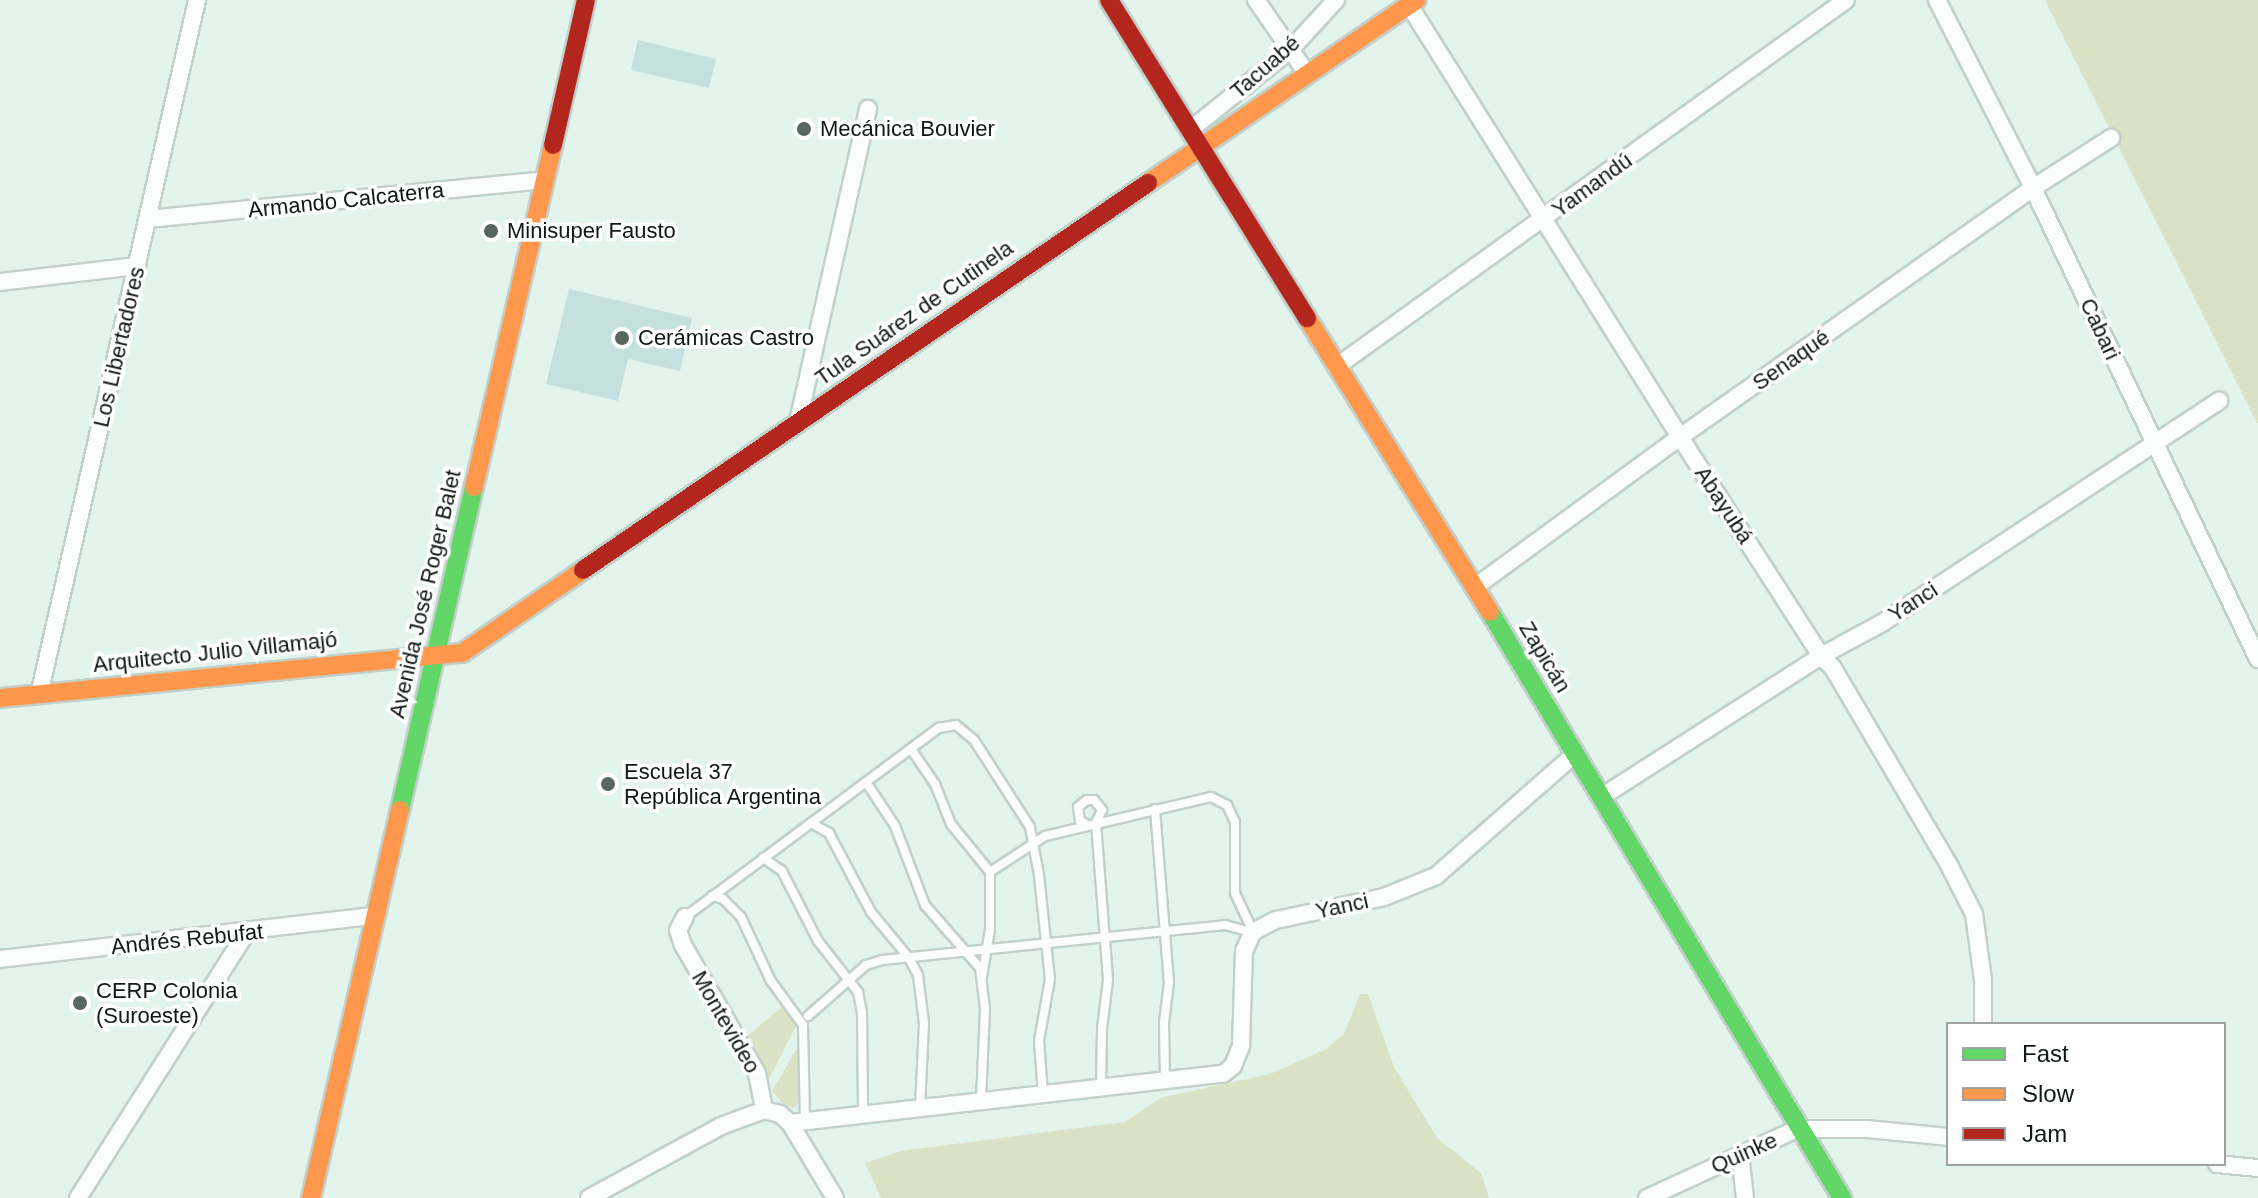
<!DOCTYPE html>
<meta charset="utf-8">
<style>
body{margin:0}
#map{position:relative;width:2258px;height:1198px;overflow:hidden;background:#e3f4ed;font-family:Helvetica,sans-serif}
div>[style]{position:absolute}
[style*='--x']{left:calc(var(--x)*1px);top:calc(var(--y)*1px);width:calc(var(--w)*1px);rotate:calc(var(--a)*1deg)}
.green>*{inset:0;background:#dae3c5}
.building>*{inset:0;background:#c5e1df}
.roads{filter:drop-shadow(2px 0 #c2d0ca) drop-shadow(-2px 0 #c2d0ca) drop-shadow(0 2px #c2d0ca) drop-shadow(0 -2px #c2d0ca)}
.lane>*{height:8px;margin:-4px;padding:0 4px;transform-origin:4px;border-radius:4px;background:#fbfdfc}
.street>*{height:16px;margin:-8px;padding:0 8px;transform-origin:8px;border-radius:8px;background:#fbfdfc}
.fast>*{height:18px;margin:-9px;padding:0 9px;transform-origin:9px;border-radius:9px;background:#63d668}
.slow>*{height:18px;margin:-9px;padding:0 9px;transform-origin:9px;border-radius:9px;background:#ff974d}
.jam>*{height:18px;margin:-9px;padding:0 9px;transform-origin:9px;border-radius:9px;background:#b3261e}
.dots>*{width:22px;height:22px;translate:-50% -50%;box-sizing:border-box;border:4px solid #fff;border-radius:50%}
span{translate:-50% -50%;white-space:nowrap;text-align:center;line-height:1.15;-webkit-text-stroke:7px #fff;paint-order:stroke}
.street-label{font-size:22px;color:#0d1914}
.poi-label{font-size:22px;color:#0d1914}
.left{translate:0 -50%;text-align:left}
.legend{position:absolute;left:1946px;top:1022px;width:280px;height:144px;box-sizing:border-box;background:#fff;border:2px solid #9ea3a1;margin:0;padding:10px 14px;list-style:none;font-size:24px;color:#0d1914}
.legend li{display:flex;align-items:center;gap:16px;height:40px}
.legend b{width:40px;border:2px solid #9ea3a1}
</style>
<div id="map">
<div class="green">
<div style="clip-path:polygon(2045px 0,2258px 0,2258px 423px,2257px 423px)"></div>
<div style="clip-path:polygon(1360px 994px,1368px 994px,1394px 1067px,1437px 1138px,1481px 1173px,1489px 1198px,881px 1198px,865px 1163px,901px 1151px,1125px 1122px,1160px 1098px,1270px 1074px,1326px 1049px,1344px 1034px)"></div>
<div style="clip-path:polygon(784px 1005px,796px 1026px,767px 1083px,744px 1039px)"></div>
<div style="clip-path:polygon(800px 1043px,800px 1103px,793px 1108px,784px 1105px,772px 1091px)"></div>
</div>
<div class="building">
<div style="clip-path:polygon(638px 40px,716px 59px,709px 88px,631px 70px)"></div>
<div style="clip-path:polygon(569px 289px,692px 318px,680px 371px,628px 359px,618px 401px,546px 384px)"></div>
</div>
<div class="roads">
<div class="lane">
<div style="--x:911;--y:749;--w:42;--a:55.6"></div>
<div style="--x:935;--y:784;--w:43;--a:68.2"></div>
<div style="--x:951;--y:824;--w:62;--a:50.9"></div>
<div style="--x:866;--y:782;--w:53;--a:56.6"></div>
<div style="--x:895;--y:826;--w:85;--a:69.2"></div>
<div style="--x:925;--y:905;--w:84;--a:48.9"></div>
<div style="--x:980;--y:968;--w:41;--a:83"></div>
<div style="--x:985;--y:1009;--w:92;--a:92.5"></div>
<div style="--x:1155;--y:809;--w:174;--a:85.4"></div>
<div style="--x:1169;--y:982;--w:41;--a:97"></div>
<div style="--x:1164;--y:1023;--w:58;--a:89"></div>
<div style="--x:811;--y:823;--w:21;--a:29"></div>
<div style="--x:829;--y:833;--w:89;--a:62"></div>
<div style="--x:871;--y:912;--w:60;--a:50.4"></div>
<div style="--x:909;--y:958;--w:19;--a:62"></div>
<div style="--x:918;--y:975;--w:48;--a:82.9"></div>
<div style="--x:924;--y:1023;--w:84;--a:92.7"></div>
<div style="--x:1088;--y:825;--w:9;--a:-153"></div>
<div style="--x:1080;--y:821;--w:14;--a:-98"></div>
<div style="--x:1078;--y:807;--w:11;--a:-38"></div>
<div style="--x:1087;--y:800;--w:7;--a:0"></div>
<div style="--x:1094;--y:800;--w:13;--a:51"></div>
<div style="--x:1102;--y:810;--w:14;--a:115"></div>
<div style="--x:1096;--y:823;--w:157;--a:85.6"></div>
<div style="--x:1108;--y:980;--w:49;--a:97"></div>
<div style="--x:1102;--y:1029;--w:59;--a:91"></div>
<div style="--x:763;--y:858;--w:23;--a:34"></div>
<div style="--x:782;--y:871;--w:79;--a:62.8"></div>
<div style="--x:818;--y:941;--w:65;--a:51.9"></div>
<div style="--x:858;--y:992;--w:20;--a:79"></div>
<div style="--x:862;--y:1012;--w:101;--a:89.4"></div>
<div style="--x:712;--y:896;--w:11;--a:15"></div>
<div style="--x:723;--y:899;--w:25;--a:45"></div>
<div style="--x:741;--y:917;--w:71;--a:64.9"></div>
<div style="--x:771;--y:981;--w:54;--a:54"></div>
<div style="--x:803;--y:1025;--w:93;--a:88.8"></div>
<div style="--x:685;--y:917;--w:317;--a:-36.7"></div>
<div style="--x:939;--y:728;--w:17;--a:-10"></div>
<div style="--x:956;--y:725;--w:23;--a:40"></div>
<div style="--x:974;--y:740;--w:103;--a:57.2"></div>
<div style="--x:1030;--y:827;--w:49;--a:79.4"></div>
<div style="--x:1039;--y:875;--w:105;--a:84"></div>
<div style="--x:1050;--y:979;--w:63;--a:100.1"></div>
<div style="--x:1039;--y:1041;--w:53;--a:85.7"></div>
<div style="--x:982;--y:977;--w:49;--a:-80.5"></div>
<div style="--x:990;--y:929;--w:57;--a:-90"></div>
<div style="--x:990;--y:872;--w:66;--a:-33.2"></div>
<div style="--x:1045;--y:836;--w:171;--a:-13.2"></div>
<div style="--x:1211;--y:797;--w:18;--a:27"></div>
<div style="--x:1227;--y:805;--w:19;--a:65"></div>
<div style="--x:1235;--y:822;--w:71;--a:90"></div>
<div style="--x:1235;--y:893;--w:43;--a:65.2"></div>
<div style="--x:808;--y:1016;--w:77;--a:-41.3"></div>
<div style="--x:866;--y:965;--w:17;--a:-17"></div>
<div style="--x:882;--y:960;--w:345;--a:-5.8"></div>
<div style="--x:1225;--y:925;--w:28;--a:15"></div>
</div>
<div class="street">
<div style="--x:1256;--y:0;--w:91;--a:55.3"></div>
<div style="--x:1937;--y:0;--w:211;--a:62.9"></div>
<div style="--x:2033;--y:188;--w:522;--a:64.47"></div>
<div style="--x:1409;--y:5;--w:510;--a:57.9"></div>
<div style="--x:1680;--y:437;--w:260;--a:57.2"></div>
<div style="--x:1821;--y:656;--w:17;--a:45"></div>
<div style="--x:1833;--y:668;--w:231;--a:59.5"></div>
<div style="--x:1950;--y:867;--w:53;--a:62.9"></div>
<div style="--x:1974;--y:914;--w:67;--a:82.2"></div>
<div style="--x:1983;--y:980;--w:44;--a:90"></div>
<div style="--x:1190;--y:130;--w:128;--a:-38.7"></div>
<div style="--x:1290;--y:50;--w:68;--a:-47.4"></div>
<div style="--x:148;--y:219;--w:398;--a:-5.6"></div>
<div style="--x:0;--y:282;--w:138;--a:-6.7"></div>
<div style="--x:1336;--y:367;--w:628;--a:-35.74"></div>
<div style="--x:798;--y:422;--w:321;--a:-77.4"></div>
<div style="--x:1475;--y:587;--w:254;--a:-36.2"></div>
<div style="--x:1680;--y:437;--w:432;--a:-35.2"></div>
<div style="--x:2033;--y:188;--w:93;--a:-32.7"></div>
<div style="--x:39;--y:695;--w:713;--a:-77.19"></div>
<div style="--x:1603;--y:796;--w:259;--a:-32.7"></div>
<div style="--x:1821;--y:656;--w:69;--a:-28.4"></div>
<div style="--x:1882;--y:623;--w:404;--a:-33.4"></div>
<div style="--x:685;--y:917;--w:15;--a:118"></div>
<div style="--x:678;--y:930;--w:16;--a:72"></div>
<div style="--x:683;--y:945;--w:148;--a:60"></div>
<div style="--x:757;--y:1073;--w:38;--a:79"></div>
<div style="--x:764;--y:1110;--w:16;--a:14"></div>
<div style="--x:780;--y:1114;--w:13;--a:42"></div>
<div style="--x:790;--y:1123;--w:87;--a:59"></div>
<div style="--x:0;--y:959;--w:376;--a:-6.6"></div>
<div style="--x:790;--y:1123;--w:436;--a:-6.5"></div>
<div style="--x:1223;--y:1074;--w:13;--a:-39"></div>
<div style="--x:1233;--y:1066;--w:22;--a:-68"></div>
<div style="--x:1241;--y:1046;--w:95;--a:-88.2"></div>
<div style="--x:1244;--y:951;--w:21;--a:-65"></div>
<div style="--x:1253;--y:932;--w:26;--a:-28"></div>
<div style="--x:1276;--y:920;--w:110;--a:-12"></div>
<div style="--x:1384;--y:897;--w:56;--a:-22"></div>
<div style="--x:1436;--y:876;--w:186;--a:-41.3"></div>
<div style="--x:1740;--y:1154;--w:44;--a:83.5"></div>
<div style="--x:2217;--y:1164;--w:41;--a:5.6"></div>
<div style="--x:78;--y:1198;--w:315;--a:-57.6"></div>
<div style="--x:589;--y:1198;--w:150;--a:-28.6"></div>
<div style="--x:721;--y:1126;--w:46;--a:-20.4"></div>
<div style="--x:1647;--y:1198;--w:165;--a:-24.7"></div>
<div style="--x:1797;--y:1129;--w:70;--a:0"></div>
<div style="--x:1867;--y:1129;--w:81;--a:5.6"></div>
</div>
<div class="fast">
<div style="--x:1490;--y:612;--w:684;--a:59.01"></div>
<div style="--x:400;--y:810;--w:331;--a:-77.1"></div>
</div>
<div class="slow">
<div style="--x:1148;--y:183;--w:325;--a:-34.3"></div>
<div style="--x:1307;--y:318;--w:346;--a:58.1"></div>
<div style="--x:474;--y:487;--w:351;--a:-77"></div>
<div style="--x:0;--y:698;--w:464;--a:-5.6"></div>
<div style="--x:462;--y:653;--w:147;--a:-34.4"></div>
<div style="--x:311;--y:1198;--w:398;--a:-77.1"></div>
</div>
<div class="jam">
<div style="--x:1109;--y:0;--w:375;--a:58.1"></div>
<div style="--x:553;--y:145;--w:149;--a:-77.2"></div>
<div style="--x:583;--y:570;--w:685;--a:-34.41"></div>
</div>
</div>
<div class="dots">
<div style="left:804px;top:129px;background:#586660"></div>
<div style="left:491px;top:231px;background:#586660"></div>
<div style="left:622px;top:338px;background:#586660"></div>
<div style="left:608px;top:784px;background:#586660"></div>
<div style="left:80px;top:1003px;background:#586660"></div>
</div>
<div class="street-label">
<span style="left:1265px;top:67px;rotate:-41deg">Tacuabé</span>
<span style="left:1592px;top:185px;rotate:-36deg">Yamandú</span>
<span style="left:346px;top:200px;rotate:-6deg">Armando Calcaterra</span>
<span style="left:914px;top:313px;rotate:-35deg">Tula Suárez de Cutinela</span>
<span style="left:2100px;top:329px;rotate:65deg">Cabari</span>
<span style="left:119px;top:347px;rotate:-77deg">Los Libertadores</span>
<span style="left:1791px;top:360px;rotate:-35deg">Senaqué</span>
<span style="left:1724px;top:505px;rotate:57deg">Abayubá</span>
<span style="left:425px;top:594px;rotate:-77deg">Avenida José Roger Balet</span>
<span style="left:1913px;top:602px;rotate:-33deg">Yanci</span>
<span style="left:215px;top:652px;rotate:-6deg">Arquitecto Julio Villamajó</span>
<span style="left:1545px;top:657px;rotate:59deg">Zapicán</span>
<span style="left:1342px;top:906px;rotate:-12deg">Yanci</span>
<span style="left:187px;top:939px;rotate:-6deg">Andrés Rebufat</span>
<span style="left:726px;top:1022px;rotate:60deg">Montevideo</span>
<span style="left:1744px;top:1153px;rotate:-24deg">Quinke</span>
</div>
<div class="poi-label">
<span class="left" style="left:820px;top:129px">Mecánica Bouvier</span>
<span class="left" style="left:507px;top:231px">Minisuper Fausto</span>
<span class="left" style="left:638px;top:338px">Cerámicas Castro</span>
<span class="left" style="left:624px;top:784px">Escuela 37<br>República Argentina</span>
<span class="left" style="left:96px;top:1003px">CERP Colonia<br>(Suroeste)</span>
</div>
<ul class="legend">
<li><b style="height:10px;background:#63d668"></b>Fast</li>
<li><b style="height:10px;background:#ff974d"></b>Slow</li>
<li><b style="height:10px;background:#b3261e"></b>Jam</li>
</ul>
</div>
